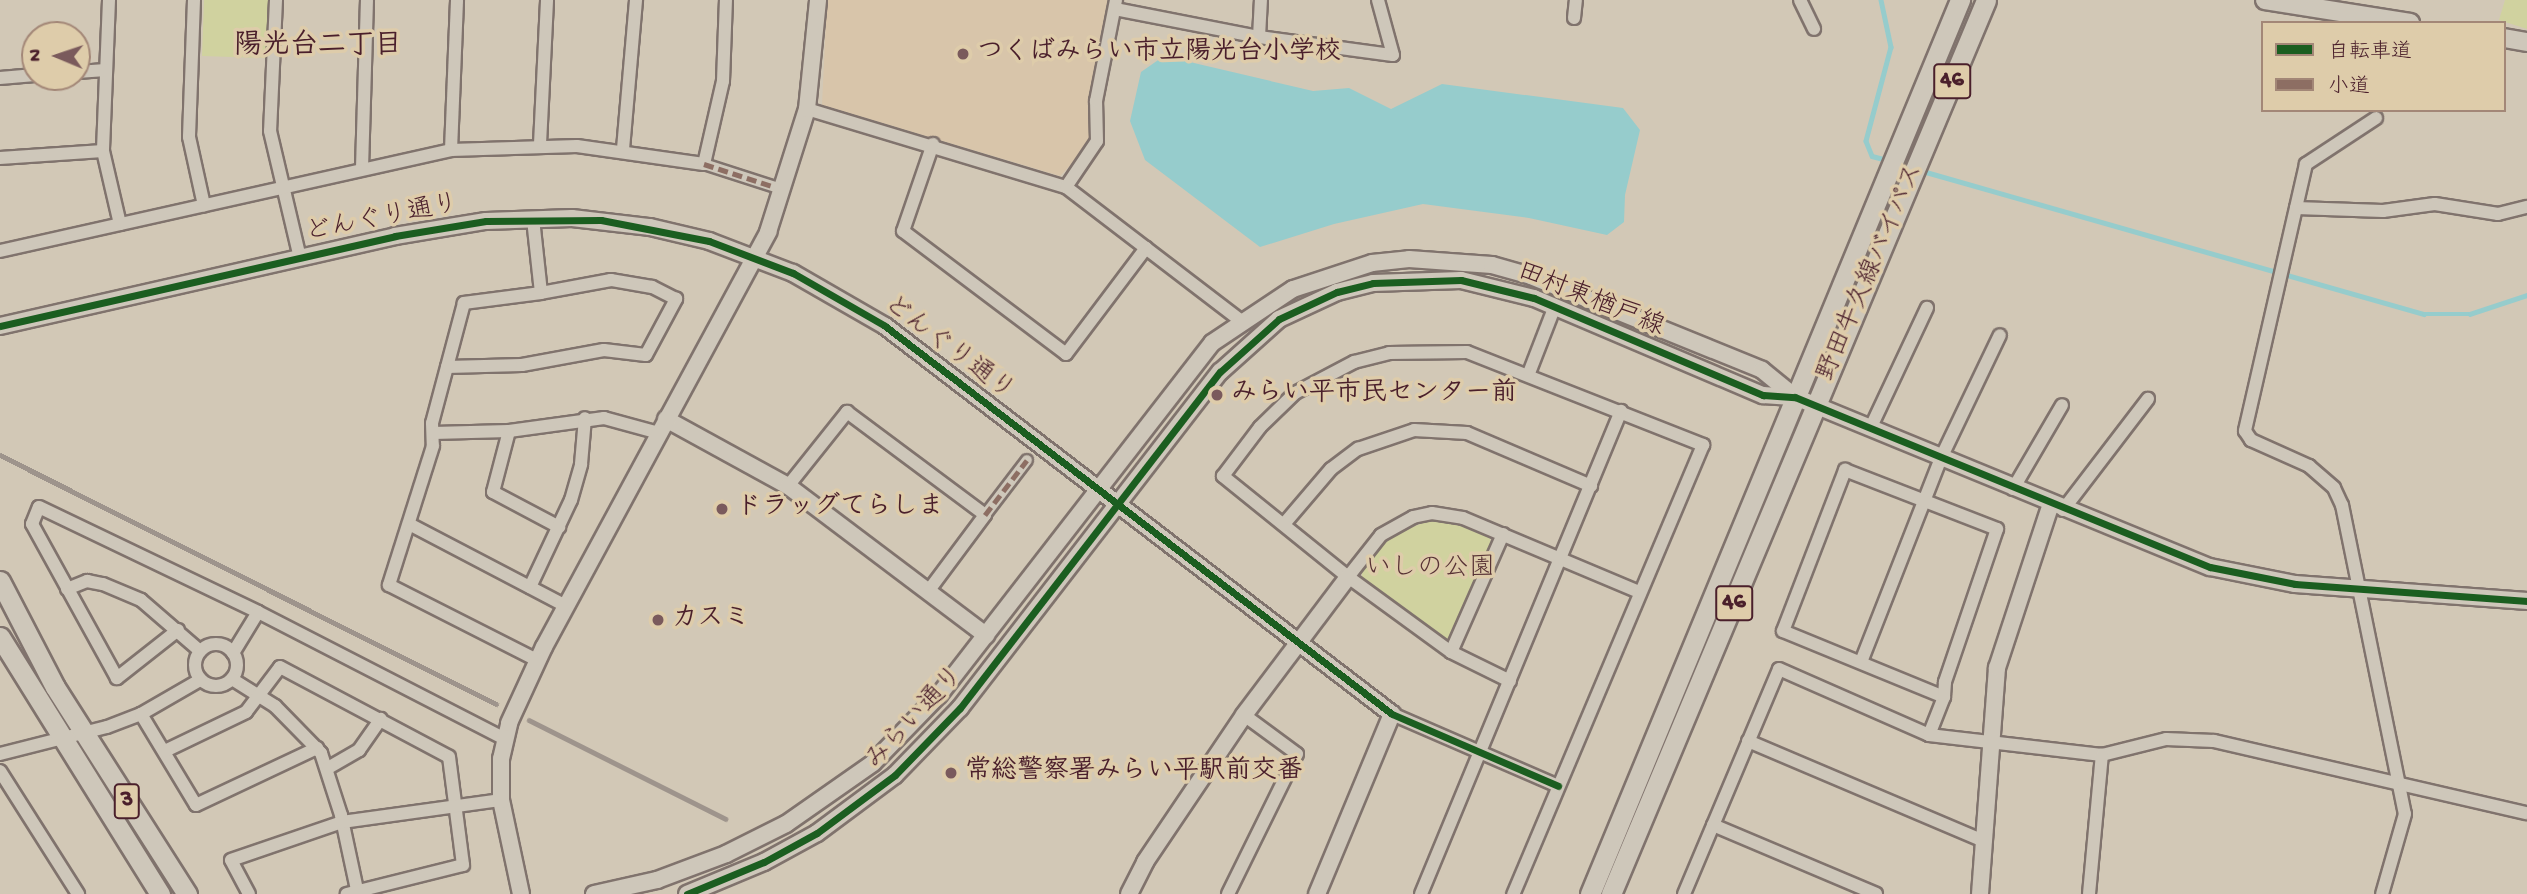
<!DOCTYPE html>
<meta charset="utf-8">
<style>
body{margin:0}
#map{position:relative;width:2527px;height:894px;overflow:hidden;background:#d2c8b6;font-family:"Gochi Hand","Klee One",sans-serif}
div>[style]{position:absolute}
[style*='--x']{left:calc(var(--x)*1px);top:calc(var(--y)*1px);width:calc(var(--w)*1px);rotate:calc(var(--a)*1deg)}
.built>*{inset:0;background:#d8c5aa}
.green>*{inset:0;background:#d0d29f}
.water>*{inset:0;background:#96cccc}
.stream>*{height:4.5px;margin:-2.25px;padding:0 2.25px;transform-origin:2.25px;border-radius:2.25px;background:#96cccc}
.roads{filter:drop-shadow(2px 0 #80736d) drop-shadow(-2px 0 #80736d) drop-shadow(0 2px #80736d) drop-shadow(0 -2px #80736d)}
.pedestrian>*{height:10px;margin:-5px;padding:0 5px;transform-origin:5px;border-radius:5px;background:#cec7ba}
.minor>*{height:12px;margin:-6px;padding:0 6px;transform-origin:6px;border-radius:6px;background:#cec7ba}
.minor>.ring{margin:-6px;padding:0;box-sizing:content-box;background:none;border:12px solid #cec7ba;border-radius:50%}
.tertiary>*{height:16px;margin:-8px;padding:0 8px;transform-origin:8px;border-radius:8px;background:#cec7ba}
.secondary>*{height:18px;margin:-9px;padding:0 9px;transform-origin:9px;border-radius:9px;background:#cec7ba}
.primary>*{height:19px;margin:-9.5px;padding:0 9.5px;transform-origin:9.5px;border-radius:9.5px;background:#cec7ba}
.rail>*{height:4.5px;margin:-2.25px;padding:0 2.25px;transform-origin:2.25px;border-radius:2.25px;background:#9e948c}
.quiet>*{height:5px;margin-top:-2.5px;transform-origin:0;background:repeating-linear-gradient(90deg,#8d6e63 0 10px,transparent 0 15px)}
.cycleway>*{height:7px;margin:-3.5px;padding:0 3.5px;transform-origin:3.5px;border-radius:3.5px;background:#1b5e20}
.dots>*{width:19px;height:19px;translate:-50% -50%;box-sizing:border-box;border:4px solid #deccaa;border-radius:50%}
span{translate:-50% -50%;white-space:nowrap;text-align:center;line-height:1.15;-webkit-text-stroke:7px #deccaa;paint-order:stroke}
.shield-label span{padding:2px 5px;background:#deccaa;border:2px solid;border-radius:5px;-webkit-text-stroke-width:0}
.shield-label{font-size:24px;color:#4a1f2b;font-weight:700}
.poi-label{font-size:26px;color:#4a1f2b;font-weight:700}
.left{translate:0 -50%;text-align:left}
.street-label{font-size:26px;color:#4a1f2b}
.park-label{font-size:26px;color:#573235}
.neighbourhood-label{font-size:28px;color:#4a1f2b;font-weight:700}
.legend{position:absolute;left:2261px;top:21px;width:245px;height:91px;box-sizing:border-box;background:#deccaa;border:2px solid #a38777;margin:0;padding:9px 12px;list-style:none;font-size:21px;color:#4a1f2b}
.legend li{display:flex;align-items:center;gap:14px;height:35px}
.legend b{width:35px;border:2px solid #a38777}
.north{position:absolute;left:21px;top:21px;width:70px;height:70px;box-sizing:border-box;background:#deccaa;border:2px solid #a38777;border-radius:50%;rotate:272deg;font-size:19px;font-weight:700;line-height:28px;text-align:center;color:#4a1f2b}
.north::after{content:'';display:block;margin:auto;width:24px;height:32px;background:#7a5a5c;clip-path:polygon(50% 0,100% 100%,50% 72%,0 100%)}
</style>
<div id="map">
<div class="built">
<div style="clip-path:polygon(827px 0,1111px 0,1088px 147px,1060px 176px,822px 105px)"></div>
</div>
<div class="green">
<div style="clip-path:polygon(204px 0,269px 0,267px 58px,202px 56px)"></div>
<div style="clip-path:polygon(2505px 0,2527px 0,2527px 29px,2499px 20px)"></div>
<div style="clip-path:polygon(1432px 519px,1459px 524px,1489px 536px,1492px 545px,1454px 640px,1443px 642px,1362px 579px,1362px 568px,1387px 538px)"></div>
</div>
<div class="water">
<div style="clip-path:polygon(1164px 56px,1313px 91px,1349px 88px,1391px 109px,1442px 84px,1623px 108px,1640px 130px,1625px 195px,1624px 222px,1607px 235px,1529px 218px,1423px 204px,1334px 224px,1260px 247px,1145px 160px,1130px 121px,1141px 72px)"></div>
</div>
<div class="stream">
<div style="--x:1881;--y:0;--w:48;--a:78"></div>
<div style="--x:1891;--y:47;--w:97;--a:104.9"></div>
<div style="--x:1866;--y:141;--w:16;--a:68"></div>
<div style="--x:1872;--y:156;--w:16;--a:15"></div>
<div style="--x:1919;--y:170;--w:525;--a:15.92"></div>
<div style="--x:2424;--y:314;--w:46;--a:0"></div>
<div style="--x:2470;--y:314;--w:60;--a:-18.4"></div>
</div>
<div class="roads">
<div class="pedestrian">
<div style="--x:704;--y:164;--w:75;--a:17.9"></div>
<div style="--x:985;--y:515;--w:69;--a:-52.6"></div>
</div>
<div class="minor">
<div style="--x:109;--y:0;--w:151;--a:92.3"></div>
<div style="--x:103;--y:151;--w:75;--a:76.9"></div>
<div style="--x:194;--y:0;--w:137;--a:92.1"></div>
<div style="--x:189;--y:137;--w:70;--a:77.6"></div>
<div style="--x:276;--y:0;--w:131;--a:92.6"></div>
<div style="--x:270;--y:131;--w:130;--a:76.7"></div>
<div style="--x:1800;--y:0;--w:32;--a:64"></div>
<div style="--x:1115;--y:9;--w:147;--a:11"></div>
<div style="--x:1259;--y:37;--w:135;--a:7.7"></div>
<div style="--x:1393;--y:55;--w:57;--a:-105.3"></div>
<div style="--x:1574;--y:18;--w:18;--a:-84"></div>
<div style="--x:1259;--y:37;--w:37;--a:-87"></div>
<div style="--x:77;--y:72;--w:29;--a:-4"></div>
<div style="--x:0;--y:78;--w:35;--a:-5"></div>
<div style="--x:807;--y:109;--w:270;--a:16.8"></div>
<div style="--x:1066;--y:187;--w:220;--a:37.4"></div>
<div style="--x:2376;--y:118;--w:84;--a:146.7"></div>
<div style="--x:2306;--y:164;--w:274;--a:102.9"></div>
<div style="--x:2245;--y:431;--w:11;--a:56"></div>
<div style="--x:2251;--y:440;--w:64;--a:24.1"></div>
<div style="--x:2309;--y:466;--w:33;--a:41"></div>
<div style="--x:2334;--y:488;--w:19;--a:65"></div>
<div style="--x:2342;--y:505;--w:315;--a:78.5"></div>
<div style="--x:2405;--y:814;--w:83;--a:106"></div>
<div style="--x:540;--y:144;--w:144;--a:-87.2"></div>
<div style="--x:933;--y:144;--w:92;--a:109"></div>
<div style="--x:903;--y:231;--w:204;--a:37"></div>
<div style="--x:1066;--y:354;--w:133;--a:-53"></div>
<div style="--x:623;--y:149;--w:150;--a:-85"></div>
<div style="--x:451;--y:150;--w:150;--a:-87.7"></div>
<div style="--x:0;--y:158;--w:103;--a:-3.9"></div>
<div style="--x:362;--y:168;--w:168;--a:-88.3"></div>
<div style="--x:1066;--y:187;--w:55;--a:-56"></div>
<div style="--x:1097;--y:141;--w:40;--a:-91.4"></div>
<div style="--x:1096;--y:101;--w:103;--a:-78.8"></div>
<div style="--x:2296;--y:208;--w:87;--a:2"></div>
<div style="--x:2383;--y:211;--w:52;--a:-7.7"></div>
<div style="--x:2435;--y:204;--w:64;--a:9"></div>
<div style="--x:2498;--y:214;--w:30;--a:-14"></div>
<div style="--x:533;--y:219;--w:74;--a:83.8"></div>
<div style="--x:541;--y:293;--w:78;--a:172.6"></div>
<div style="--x:464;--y:303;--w:124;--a:104.9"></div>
<div style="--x:432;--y:423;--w:23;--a:88"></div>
<div style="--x:433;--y:446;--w:146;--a:107.6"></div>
<div style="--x:389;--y:585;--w:166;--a:26.9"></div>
<div style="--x:0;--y:251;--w:462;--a:-12.6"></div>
<div style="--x:451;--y:150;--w:126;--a:-1.8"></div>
<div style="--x:577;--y:146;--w:128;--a:8.1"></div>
<div style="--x:704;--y:164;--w:85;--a:-77.1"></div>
<div style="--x:723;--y:81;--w:81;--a:-87.9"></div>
<div style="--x:447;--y:367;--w:75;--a:-1.5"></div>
<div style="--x:522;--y:365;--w:83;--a:-10.4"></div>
<div style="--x:604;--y:350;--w:42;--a:6.8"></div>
<div style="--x:646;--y:355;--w:64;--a:-61.8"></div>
<div style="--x:676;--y:299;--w:27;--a:-153"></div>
<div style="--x:652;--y:287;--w:42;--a:-170.3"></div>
<div style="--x:611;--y:280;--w:71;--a:169.5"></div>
<div style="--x:1529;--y:373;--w:72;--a:-68.8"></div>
<div style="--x:1870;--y:429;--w:134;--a:-64.8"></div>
<div style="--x:509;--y:431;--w:63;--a:104.7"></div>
<div style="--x:493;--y:492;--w:75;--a:27.9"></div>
<div style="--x:433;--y:433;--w:76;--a:-1.5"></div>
<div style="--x:509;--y:431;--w:96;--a:-7.8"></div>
<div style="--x:604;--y:418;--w:57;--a:15.3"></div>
<div style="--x:788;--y:486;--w:95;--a:-51.4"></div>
<div style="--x:847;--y:412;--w:172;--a:36.7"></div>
<div style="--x:985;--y:515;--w:94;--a:126.7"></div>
<div style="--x:2013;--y:489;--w:97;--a:-59.7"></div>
<div style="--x:2063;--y:510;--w:140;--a:-52.6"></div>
<div style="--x:1284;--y:524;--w:72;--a:-49.5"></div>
<div style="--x:1331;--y:469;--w:34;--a:-37"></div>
<div style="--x:1358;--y:449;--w:59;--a:-18.7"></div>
<div style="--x:1414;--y:430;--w:53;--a:3.2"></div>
<div style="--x:1467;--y:433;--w:135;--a:23.1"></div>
<div style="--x:411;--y:525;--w:175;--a:27.6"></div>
<div style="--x:1348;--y:577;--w:53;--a:-51.8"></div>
<div style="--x:1381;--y:535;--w:37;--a:-29"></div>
<div style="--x:1413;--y:517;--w:19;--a:-12"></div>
<div style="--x:1432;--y:513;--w:31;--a:9"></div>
<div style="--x:1463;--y:518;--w:191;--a:22.8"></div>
<div style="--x:530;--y:587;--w:96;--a:-64.8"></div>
<div style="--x:571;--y:500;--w:37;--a:-74"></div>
<div style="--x:581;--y:464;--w:46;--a:-85"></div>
<div style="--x:67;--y:589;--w:22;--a:-22"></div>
<div style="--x:87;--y:581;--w:16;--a:11"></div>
<div style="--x:103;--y:584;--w:41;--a:22.8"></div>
<div style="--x:141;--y:600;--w:78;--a:40.8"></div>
<div style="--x:178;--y:630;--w:78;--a:141.8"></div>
<div style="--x:117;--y:678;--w:176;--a:-118.9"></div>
<div style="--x:32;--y:524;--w:18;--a:-68"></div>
<div style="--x:39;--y:507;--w:243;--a:25.6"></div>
<div style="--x:258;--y:612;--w:278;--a:27.2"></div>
<div class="ring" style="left:195px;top:644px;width:30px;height:30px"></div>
<div style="--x:1451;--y:652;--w:129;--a:-66.2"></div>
<div style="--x:233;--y:653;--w:48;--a:-58.6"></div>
<div style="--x:1861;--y:662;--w:219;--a:-68.6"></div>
<div style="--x:1941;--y:458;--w:136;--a:-64.4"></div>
<div style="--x:232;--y:679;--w:51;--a:32.1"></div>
<div style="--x:275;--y:706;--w:66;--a:45.6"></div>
<div style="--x:321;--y:753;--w:65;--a:72.1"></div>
<div style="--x:341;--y:815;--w:81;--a:77.9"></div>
<div style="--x:1510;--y:681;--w:66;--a:-153.8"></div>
<div style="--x:1451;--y:652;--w:127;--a:-143.9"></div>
<div style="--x:1348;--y:577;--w:161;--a:-141.1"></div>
<div style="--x:1223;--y:476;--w:61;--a:-52.9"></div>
<div style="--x:1260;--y:427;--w:49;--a:-44.2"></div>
<div style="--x:1295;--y:393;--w:67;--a:-27.7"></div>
<div style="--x:1354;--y:362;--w:36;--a:-14"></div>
<div style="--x:1389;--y:353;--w:78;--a:-0.7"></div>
<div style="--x:1467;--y:352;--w:254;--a:21.5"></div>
<div style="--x:1703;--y:445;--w:488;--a:112.9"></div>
<div style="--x:141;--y:714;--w:106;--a:58.9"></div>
<div style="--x:196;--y:805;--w:134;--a:-25.2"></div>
<div style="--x:1392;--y:714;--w:181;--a:23.4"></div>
<div style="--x:1929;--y:735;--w:41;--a:-68.5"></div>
<div style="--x:1944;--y:697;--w:174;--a:-157.7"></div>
<div style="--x:1783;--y:631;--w:173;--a:-68.9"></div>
<div style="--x:1845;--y:470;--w:163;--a:21.2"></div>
<div style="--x:1997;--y:529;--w:162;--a:108.8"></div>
<div style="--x:1945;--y:682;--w:15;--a:94"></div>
<div style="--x:1748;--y:741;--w:256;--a:23"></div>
<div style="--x:165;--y:751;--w:90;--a:-25.7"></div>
<div style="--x:246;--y:712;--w:56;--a:-52.9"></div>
<div style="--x:280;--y:667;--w:191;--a:28"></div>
<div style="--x:449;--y:757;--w:109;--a:82.6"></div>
<div style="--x:463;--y:865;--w:120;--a:166"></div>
<div style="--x:0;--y:754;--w:110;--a:-14.2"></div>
<div style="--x:107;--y:727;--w:36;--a:-21"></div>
<div style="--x:141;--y:714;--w:68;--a:-30"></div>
<div style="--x:328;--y:768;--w:36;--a:-30"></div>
<div style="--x:359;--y:750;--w:38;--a:-55"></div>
<div style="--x:0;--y:771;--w:146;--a:57.6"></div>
<div style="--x:1713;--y:825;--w:177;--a:22.9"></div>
<div style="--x:249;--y:894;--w:38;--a:-118"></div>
<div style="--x:231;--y:860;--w:117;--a:-18.9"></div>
<div style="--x:342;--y:822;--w:161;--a:-7.9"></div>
<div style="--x:1228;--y:894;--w:156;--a:-63.8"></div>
<div style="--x:1297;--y:754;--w:66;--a:-143.7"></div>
<div style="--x:1421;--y:894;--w:523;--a:-67.51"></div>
<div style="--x:1684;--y:894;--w:244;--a:-67.1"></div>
<div style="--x:1779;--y:669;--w:164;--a:23.7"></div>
<div style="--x:1929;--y:735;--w:174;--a:6.6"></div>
<div style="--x:2102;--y:755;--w:66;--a:-14"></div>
<div style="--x:2166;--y:739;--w:48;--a:2.4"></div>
<div style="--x:2214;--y:741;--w:321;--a:13"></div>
<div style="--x:2089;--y:894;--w:140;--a:-84.7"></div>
</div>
<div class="tertiary">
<div style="--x:0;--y:326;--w:405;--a:-12.8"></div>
<div style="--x:395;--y:236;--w:92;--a:-9.4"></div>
<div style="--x:486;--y:221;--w:86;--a:-2"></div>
<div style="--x:572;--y:218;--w:79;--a:6.6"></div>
<div style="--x:650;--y:227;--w:61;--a:13.3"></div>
<div style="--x:709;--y:241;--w:90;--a:20.9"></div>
<div style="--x:793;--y:273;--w:106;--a:29.9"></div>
<div style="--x:885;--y:326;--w:638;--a:37.43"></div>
<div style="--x:1392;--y:714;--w:195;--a:112.6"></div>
<div style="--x:666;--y:419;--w:139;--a:28.8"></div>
<div style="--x:788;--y:486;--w:248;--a:37"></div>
<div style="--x:521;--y:894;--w:96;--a:-102"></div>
<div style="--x:501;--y:800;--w:41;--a:-90"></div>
<div style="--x:501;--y:759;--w:37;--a:-77"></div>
<div style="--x:509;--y:723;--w:84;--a:-65.3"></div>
<div style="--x:544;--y:647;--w:472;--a:-61.6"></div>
<div style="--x:768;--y:232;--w:129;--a:-72.4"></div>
<div style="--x:807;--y:109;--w:110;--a:-84.2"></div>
<div style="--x:594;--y:894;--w:65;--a:-12.5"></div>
<div style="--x:657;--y:880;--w:74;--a:-20.6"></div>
<div style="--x:726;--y:854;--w:67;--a:-26.6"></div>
<div style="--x:786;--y:824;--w:106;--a:-35"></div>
<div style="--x:873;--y:763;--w:95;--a:-45.9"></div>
<div style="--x:939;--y:695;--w:445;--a:-52.2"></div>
<div style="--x:1212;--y:343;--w:97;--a:-33.7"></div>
<div style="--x:1293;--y:289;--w:83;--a:-18.2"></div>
<div style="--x:1372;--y:263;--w:37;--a:-6"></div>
<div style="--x:1409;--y:259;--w:83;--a:4.1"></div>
<div style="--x:1492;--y:265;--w:41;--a:15.8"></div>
<div style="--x:1531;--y:276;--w:249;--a:22.1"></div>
<div style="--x:1762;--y:370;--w:43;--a:39.3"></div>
<div style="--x:687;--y:894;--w:83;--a:-22.6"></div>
<div style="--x:764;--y:862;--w:60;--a:-28.7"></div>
<div style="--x:817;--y:833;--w:97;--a:-36.6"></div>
<div style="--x:895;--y:775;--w:93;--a:-45.9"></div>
<div style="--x:960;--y:708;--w:425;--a:-52.3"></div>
<div style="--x:1220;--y:372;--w:79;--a:-41.9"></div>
<div style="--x:1279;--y:319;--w:64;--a:-25"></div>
<div style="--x:1337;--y:292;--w:37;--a:-14"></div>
<div style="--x:1373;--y:283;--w:88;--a:-2"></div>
<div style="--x:1461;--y:280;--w:75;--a:13.9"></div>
<div style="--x:1534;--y:298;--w:249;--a:23"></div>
<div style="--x:1763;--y:395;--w:32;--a:4"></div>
<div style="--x:1795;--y:397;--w:448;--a:22.3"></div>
<div style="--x:2210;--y:567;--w:87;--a:11.3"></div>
<div style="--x:2295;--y:584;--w:233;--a:4.2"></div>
<div style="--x:1129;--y:894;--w:36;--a:-63"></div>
<div style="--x:1145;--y:862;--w:177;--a:-56"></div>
<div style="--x:1244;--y:715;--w:173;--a:-53"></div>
<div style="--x:1980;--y:894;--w:227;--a:-85.7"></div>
<div style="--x:1997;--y:668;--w:173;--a:-71.8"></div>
</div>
<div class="secondary">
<div style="--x:2265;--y:0;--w:147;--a:9"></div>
<div style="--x:2504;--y:38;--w:23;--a:10"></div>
</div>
<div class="primary">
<div style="--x:0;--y:581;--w:119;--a:62.6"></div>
<div style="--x:55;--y:687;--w:246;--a:57.5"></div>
<div style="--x:0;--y:637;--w:303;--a:58.1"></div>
<div style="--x:1590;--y:894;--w:968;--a:-67.52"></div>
<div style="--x:1611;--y:894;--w:969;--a:-67.24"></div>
</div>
</div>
<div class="rail">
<div style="--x:0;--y:455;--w:555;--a:26.66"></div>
<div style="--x:529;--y:720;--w:220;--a:26.7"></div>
</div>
<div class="quiet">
<div style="--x:704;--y:164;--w:75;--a:17.9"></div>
<div style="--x:985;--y:515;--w:69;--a:-52.6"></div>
</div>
<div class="cycleway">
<div style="--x:0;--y:326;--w:405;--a:-12.8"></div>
<div style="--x:395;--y:236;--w:92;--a:-9.4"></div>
<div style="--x:486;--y:221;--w:115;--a:-0.5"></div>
<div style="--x:601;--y:220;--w:110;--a:11"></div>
<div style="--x:709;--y:241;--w:90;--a:20.9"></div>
<div style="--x:793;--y:273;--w:106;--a:29.9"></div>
<div style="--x:885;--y:326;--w:638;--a:37.43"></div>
<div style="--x:1392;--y:714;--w:181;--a:23.4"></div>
<div style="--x:687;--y:894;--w:83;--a:-22.6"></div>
<div style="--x:764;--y:862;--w:60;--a:-28.7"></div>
<div style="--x:817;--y:833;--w:97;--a:-36.6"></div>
<div style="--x:895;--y:775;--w:93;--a:-45.9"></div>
<div style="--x:960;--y:708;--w:425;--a:-52.3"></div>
<div style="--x:1220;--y:372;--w:79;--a:-41.9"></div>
<div style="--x:1279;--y:319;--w:64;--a:-25"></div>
<div style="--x:1337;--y:292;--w:37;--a:-14"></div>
<div style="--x:1373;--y:283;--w:88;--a:-2"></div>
<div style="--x:1461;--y:280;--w:75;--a:13.9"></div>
<div style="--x:1534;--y:298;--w:249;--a:23"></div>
<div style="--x:1763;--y:395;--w:32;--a:4"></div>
<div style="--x:1795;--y:397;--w:448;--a:22.3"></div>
<div style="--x:2210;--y:567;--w:87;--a:11.3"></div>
<div style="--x:2295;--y:584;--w:233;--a:4.2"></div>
</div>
<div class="dots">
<div style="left:963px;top:54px;background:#7a5a5c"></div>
<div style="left:1217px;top:395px;background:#7a5a5c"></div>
<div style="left:722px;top:509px;background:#7a5a5c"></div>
<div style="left:658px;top:620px;background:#7a5a5c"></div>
<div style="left:951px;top:773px;background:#7a5a5c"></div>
</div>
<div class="shield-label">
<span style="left:1952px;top:81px">46</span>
<span style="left:1734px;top:603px">46</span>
<span style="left:127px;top:801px">3</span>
</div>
<div class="poi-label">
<span class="left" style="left:977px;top:54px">つくばみらい市立陽光台小学校</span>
<span class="left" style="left:1231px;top:395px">みらい平市民センター前</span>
<span class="left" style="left:736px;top:509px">ドラッグてらしま</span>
<span class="left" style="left:672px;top:620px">カスミ</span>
<span class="left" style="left:965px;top:773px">常総警察署みらい平駅前交番</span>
</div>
<div class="street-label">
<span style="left:382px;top:220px;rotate:-11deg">どんぐり通り</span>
<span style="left:1872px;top:273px;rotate:-67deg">野田牛久線バイパス</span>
<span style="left:1590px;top:301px;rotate:22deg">田村東楢戸線</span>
<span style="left:948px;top:349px;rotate:37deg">どんぐり通り</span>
<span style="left:916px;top:719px;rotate:-47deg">みらい通り</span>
</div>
<div class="park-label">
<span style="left:1430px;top:570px">いしの公園</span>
</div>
<div class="neighbourhood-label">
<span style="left:318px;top:47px">陽光台二丁目</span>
</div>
<ul class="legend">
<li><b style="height:9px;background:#1b5e20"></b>自転車道</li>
<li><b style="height:9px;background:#8d6e63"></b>小道</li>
</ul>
<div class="north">N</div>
</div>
